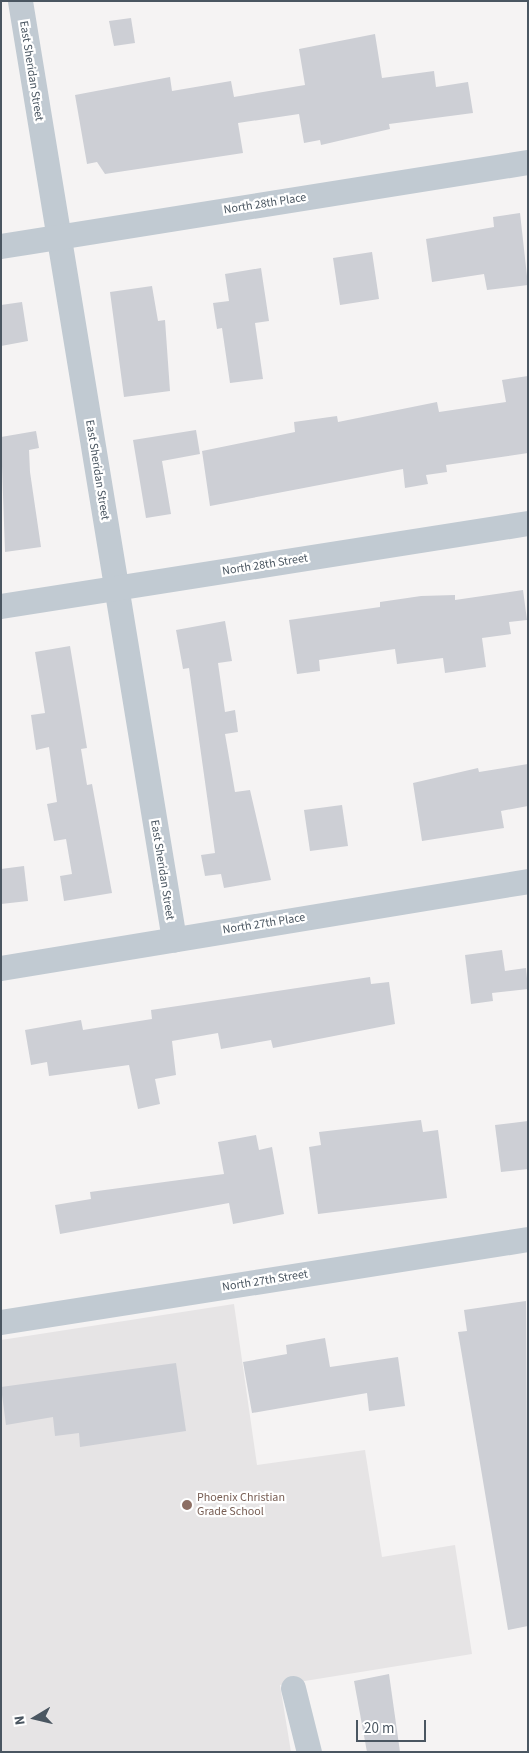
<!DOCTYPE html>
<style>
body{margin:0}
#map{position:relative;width:529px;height:1753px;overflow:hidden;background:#f5f3f3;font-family:"Source Sans 3",sans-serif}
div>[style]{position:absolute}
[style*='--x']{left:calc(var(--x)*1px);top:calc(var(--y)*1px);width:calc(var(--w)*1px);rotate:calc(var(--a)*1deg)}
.education>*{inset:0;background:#e6e4e5}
.building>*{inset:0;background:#cdcfd5}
.minor>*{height:25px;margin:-12.5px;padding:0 12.5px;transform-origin:12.5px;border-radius:12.5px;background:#c1cad2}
.dots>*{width:14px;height:14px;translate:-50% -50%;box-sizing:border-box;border:2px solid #fff;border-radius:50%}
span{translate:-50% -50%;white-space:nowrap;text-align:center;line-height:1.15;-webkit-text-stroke:4.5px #fff;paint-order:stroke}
.street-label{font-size:12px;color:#4a5661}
.education-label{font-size:12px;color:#785e54}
.left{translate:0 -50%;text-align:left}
.frame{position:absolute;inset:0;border:2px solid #4a5661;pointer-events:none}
.north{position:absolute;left:10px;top:1693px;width:50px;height:50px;-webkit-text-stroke:4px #fff;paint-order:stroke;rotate:261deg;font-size:14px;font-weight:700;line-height:20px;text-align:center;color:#4a5661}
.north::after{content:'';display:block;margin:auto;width:18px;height:22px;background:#4a5661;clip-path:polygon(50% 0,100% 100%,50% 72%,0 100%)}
.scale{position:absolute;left:356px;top:1720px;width:70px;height:22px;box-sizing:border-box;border:2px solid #4a5661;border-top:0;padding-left:6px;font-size:15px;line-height:18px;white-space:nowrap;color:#4a5661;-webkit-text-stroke:4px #fff;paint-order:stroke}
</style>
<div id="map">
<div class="education">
<div style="clip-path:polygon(234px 1304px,257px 1465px,365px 1450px,382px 1557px,455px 1545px,472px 1654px,280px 1685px,291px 1752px,1px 1752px,1px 1340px)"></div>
</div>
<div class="building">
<div style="clip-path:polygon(131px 18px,135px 43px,114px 46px,109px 21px)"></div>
<div style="clip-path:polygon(375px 34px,382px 78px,434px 71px,436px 87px,468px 82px,473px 113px,389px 124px,390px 129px,321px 145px,320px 140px,304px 143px,299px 114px,238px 123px,243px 153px,105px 174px,97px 162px,87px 164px,75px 95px,170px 77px,172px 91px,231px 81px,234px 97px,305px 85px,299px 49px)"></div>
<div style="clip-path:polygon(520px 213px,528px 285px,487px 290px,484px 274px,432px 282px,426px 239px,494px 227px,493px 217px)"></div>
<div style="clip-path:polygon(372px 252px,379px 299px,340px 305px,333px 258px)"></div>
<div style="clip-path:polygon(261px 268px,269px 321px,255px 323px,263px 379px,230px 383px,222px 328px,217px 329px,213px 303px,229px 301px,225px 274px)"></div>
<div style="clip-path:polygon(152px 286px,158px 321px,165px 320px,170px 391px,124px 397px,110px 292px)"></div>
<div style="clip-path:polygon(22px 302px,28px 341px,1px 346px,1px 305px)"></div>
<div style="clip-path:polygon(528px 376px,528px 453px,446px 465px,447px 472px,426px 475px,428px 484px,405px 488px,403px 469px,210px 506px,202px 451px,295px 432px,294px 422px,337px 416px,338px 422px,437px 402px,439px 412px,506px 402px,502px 380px)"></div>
<div style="clip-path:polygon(196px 430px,200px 454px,162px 461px,171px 514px,146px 518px,133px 440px)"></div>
<div style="clip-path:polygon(36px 431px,39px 448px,29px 450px,30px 472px,41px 547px,5px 552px,1px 437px)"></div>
<div style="clip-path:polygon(523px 590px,527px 620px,509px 622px,511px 634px,482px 638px,486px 667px,445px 673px,443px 658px,397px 664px,395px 649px,319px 660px,320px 671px,297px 674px,289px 620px,380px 607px,380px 602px,421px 596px,455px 595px,455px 600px)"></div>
<div style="clip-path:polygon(225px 621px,232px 661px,218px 663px,225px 712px,235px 710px,238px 732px,225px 734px,235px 792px,250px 790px,271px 880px,224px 888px,221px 874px,205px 876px,201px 855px,215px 853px,189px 668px,183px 669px,176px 630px)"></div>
<div style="clip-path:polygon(70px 646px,87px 748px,81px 749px,87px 785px,92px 784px,112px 893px,64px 901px,60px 876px,72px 874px,66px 839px,54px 841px,47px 804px,57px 802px,49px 747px,36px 750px,31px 715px,45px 713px,35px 652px)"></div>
<div style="clip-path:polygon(528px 764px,528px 806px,501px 811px,504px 828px,422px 841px,413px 783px,478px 768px,479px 772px)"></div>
<div style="clip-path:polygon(342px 805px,348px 846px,310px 851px,304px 810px)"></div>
<div style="clip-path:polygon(24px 866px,28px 901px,1px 904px,1px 869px)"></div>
<div style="clip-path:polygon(502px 950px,505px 971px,526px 968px,528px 989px,492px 993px,493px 1001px,471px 1004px,465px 955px)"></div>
<div style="clip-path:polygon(370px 977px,371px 984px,389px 982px,395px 1024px,273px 1048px,271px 1040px,221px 1049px,218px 1033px,172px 1041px,176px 1075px,155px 1079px,160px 1104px,138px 1109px,129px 1065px,49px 1076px,47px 1062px,31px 1065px,25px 1030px,81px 1020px,83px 1030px,152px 1019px,151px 1010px)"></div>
<div style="clip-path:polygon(421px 1120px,423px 1132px,438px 1130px,447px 1198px,318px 1214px,309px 1147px,321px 1145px,319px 1132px)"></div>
<div style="clip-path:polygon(528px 1121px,528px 1169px,501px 1172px,495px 1125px)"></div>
<div style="clip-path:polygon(256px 1135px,259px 1150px,272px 1147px,284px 1214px,233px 1224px,229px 1203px,60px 1234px,55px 1205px,91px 1199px,90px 1192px,224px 1174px,218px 1142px)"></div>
<div style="clip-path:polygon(526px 1301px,528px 1626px,508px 1630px,458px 1332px,467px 1331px,464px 1310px)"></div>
<div style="clip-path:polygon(325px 1338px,330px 1367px,398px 1357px,405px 1406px,369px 1411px,367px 1393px,252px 1413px,243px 1362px,287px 1354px,286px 1345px)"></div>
<div style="clip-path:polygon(176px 1363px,186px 1431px,80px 1447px,79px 1433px,55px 1436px,53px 1417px,6px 1425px,1px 1387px)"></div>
<div style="clip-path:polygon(389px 1674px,400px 1752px,367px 1752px,354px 1681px)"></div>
</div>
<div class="minor">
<div style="--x:20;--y:1;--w:951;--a:80.68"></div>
<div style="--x:1;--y:246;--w:534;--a:-9.06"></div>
<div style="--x:1;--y:606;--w:533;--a:-8.95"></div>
<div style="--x:1;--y:968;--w:534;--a:-9.37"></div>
<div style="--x:1;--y:1322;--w:533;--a:-8.95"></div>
<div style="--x:293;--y:1688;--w:66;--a:76"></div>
</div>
<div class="dots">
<div style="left:187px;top:1505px;background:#8d6e63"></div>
</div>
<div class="street-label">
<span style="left:31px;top:71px;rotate:81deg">East Sheridan Street</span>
<span style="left:265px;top:204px;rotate:-9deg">North 28th Place</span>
<span style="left:97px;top:470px;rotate:81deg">East Sheridan Street</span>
<span style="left:265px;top:565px;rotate:-9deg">North 28th Street</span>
<span style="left:162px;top:870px;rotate:81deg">East Sheridan Street</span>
<span style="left:264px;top:924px;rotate:-9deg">North 27th Place</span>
<span style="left:265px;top:1281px;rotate:-9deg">North 27th Street</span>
</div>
<div class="education-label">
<span class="left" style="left:197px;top:1505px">Phoenix Christian<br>Grade School</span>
</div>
<div class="frame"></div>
<div class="north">N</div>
<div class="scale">20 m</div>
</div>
